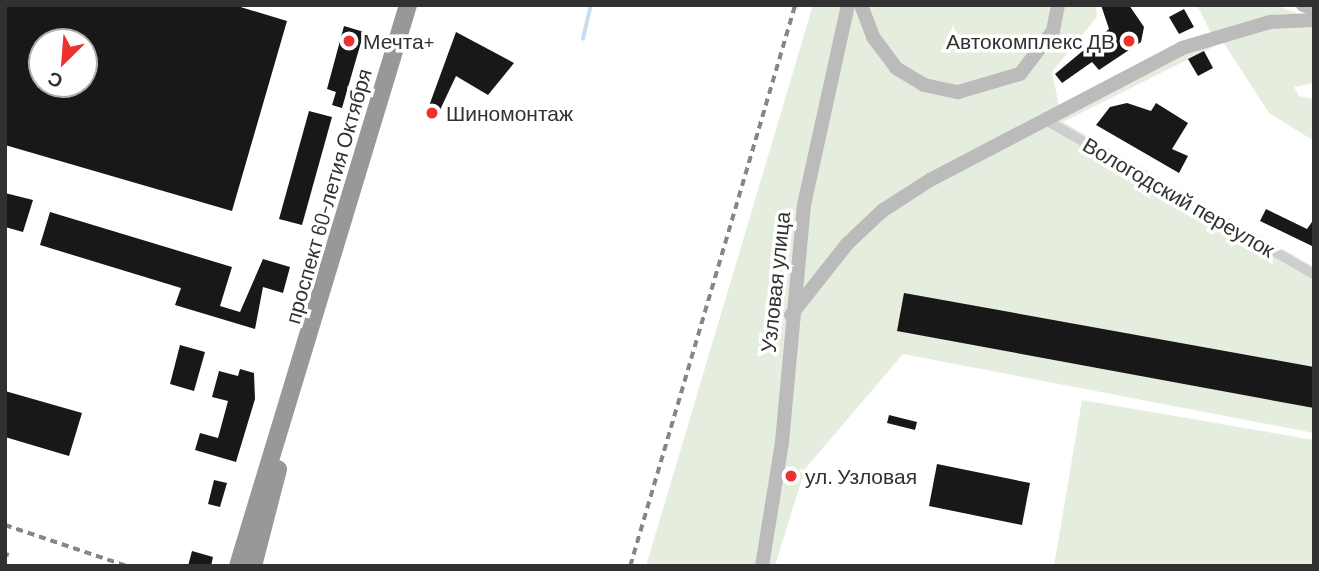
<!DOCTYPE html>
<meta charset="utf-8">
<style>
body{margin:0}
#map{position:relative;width:1319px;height:571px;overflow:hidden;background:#fff;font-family:Barlow,sans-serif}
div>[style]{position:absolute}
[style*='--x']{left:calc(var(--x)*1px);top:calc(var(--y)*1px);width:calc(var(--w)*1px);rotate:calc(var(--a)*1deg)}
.green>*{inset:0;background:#e5eede}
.stream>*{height:3.5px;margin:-1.75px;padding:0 1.75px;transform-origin:1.75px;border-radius:1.75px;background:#caddef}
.building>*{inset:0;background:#181818}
.street>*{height:10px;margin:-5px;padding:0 5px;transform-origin:5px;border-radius:5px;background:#cecece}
.secondary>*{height:14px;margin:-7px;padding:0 7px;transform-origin:7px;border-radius:7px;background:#bbb}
.highway>*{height:18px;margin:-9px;padding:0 9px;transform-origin:9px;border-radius:9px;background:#989898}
.rail>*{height:3.5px;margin-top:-1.75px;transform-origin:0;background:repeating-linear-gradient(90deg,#868686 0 7px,transparent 0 12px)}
.dots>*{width:19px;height:19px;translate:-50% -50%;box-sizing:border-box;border:4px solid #fff;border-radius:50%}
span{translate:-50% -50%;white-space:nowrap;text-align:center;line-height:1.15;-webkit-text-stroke:7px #fff;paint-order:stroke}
.poi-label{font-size:21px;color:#313131}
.left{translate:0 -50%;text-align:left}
.right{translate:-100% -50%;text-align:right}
.street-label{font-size:21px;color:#313131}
.frame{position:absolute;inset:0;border:7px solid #313131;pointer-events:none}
.north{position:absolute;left:28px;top:28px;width:70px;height:70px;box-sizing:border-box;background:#fff;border:2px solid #adadad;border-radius:50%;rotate:205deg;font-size:19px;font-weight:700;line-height:28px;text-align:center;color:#313131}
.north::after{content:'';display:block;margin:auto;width:24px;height:32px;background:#ee312c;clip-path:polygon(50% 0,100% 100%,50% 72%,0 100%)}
</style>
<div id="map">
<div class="green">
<div style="clip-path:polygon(813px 5px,1096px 5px,1097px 17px,1052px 72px,1060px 111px,1212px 35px,1197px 5px,1276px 5px,1314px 20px,1314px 83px,1294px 87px,1299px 96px,1314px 99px,1314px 141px,1269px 113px,1223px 42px,1063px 122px,1314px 267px,1314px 433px,903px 354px,805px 469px,775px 566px,646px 566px)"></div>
<div style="clip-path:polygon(1082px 400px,1314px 440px,1314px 566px,1054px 566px)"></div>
</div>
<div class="stream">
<div style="--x:583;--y:39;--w:35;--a:-77"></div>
</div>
<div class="building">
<div style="clip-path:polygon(evenodd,5px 5px,234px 5px,287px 21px,232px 211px,5px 145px,5px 5px,42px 42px,84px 42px,84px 84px,42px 84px,42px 42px)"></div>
<div style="clip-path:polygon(1101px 5px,1129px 5px,1144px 27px,1141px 42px,1099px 70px,1092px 62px,1062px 83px,1055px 74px,1109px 29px)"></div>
<div style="clip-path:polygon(1184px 9px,1194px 27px,1179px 34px,1169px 17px)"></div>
<div style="clip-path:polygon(344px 26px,364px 32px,342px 108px,332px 105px,336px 92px,327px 89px)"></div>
<div style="clip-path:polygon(456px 32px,514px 63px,488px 95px,456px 76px,440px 110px,429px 106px)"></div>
<div style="clip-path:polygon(1204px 51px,1213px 68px,1198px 76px,1188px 59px)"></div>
<div style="clip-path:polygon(1127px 103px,1151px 111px,1156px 103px,1188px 123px,1172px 149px,1188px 156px,1179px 173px,1096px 125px,1110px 107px)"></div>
<div style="clip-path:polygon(309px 111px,332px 117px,302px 225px,279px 219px)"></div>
<div style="clip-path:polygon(5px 193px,33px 200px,23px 232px,5px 227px)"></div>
<div style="clip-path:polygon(1266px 209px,1307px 229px,1314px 219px,1314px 247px,1260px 221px)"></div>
<div style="clip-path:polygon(50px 212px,232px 267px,220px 306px,240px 312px,263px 259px,290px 267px,283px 293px,263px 287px,255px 329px,175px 305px,181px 288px,40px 245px)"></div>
<div style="clip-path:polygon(904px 293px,1314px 367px,1314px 408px,897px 331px)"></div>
<div style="clip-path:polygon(180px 345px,205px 352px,194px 391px,170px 384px)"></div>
<div style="clip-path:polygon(240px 369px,254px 373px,255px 399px,236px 462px,195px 450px,200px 433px,218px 438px,228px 401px,212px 397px,219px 371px,238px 376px)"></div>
<div style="clip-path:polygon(5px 391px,82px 413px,69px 456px,5px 437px)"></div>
<div style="clip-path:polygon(889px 415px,917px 422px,915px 430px,887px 423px)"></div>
<div style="clip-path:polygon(937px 464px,1030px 483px,1022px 525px,929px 506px)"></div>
<div style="clip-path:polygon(214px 480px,227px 483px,220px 507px,208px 504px)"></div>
<div style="clip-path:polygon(192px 551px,213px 557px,211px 566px,188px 566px)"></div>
</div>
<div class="street">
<div style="--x:1044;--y:119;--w:311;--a:29.9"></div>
</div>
<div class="secondary">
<div style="--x:861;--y:5;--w:34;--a:69"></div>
<div style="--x:873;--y:37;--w:39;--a:53"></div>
<div style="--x:896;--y:68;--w:33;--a:31"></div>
<div style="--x:924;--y:85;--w:35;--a:12"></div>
<div style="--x:958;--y:92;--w:65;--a:-16.2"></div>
<div style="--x:1020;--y:74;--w:54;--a:-52.5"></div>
<div style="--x:1053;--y:31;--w:26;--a:-79"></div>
<div style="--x:1303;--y:5;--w:12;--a:20"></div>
<div style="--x:791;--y:315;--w:90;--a:-51.7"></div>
<div style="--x:847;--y:244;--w:48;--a:-43.3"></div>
<div style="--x:882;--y:211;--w:57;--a:-32.9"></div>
<div style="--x:930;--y:180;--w:284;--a:-27.6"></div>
<div style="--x:1182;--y:48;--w:92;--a:-16.5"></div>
<div style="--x:1270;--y:22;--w:44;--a:-2.6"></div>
<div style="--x:762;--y:566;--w:126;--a:-80.8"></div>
<div style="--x:782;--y:442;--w:238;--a:-84.7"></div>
<div style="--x:804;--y:205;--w:205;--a:-77.6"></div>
</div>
<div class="highway">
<div style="--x:238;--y:566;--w:586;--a:-73.14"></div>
<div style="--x:253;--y:566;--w:100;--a:-75.5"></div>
</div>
<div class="rail">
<div style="--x:5;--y:525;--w:129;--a:18.6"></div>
<div style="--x:5;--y:554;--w:4;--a:14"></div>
<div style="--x:630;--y:566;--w:585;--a:-73.61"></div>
</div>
<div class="dots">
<div style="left:349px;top:41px;background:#ee312c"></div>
<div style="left:1129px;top:41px;background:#ee312c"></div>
<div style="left:432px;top:113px;background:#ee312c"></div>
<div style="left:791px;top:476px;background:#ee312c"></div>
</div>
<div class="poi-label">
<span class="left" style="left:363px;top:41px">Мечта+</span>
<span class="right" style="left:1115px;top:41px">Автокомплекс ДВ</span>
<span class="left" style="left:446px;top:113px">Шиномонтаж</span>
<span class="left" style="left:805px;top:476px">ул. Узловая</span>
</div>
<div class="street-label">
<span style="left:328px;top:196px;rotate:-74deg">проспект 60-летия Октября</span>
<span style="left:1179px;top:197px;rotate:30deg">Вологодский переулок</span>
<span style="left:775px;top:282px;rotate:-84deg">Узловая улица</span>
</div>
<div class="frame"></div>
<div class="north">С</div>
</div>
